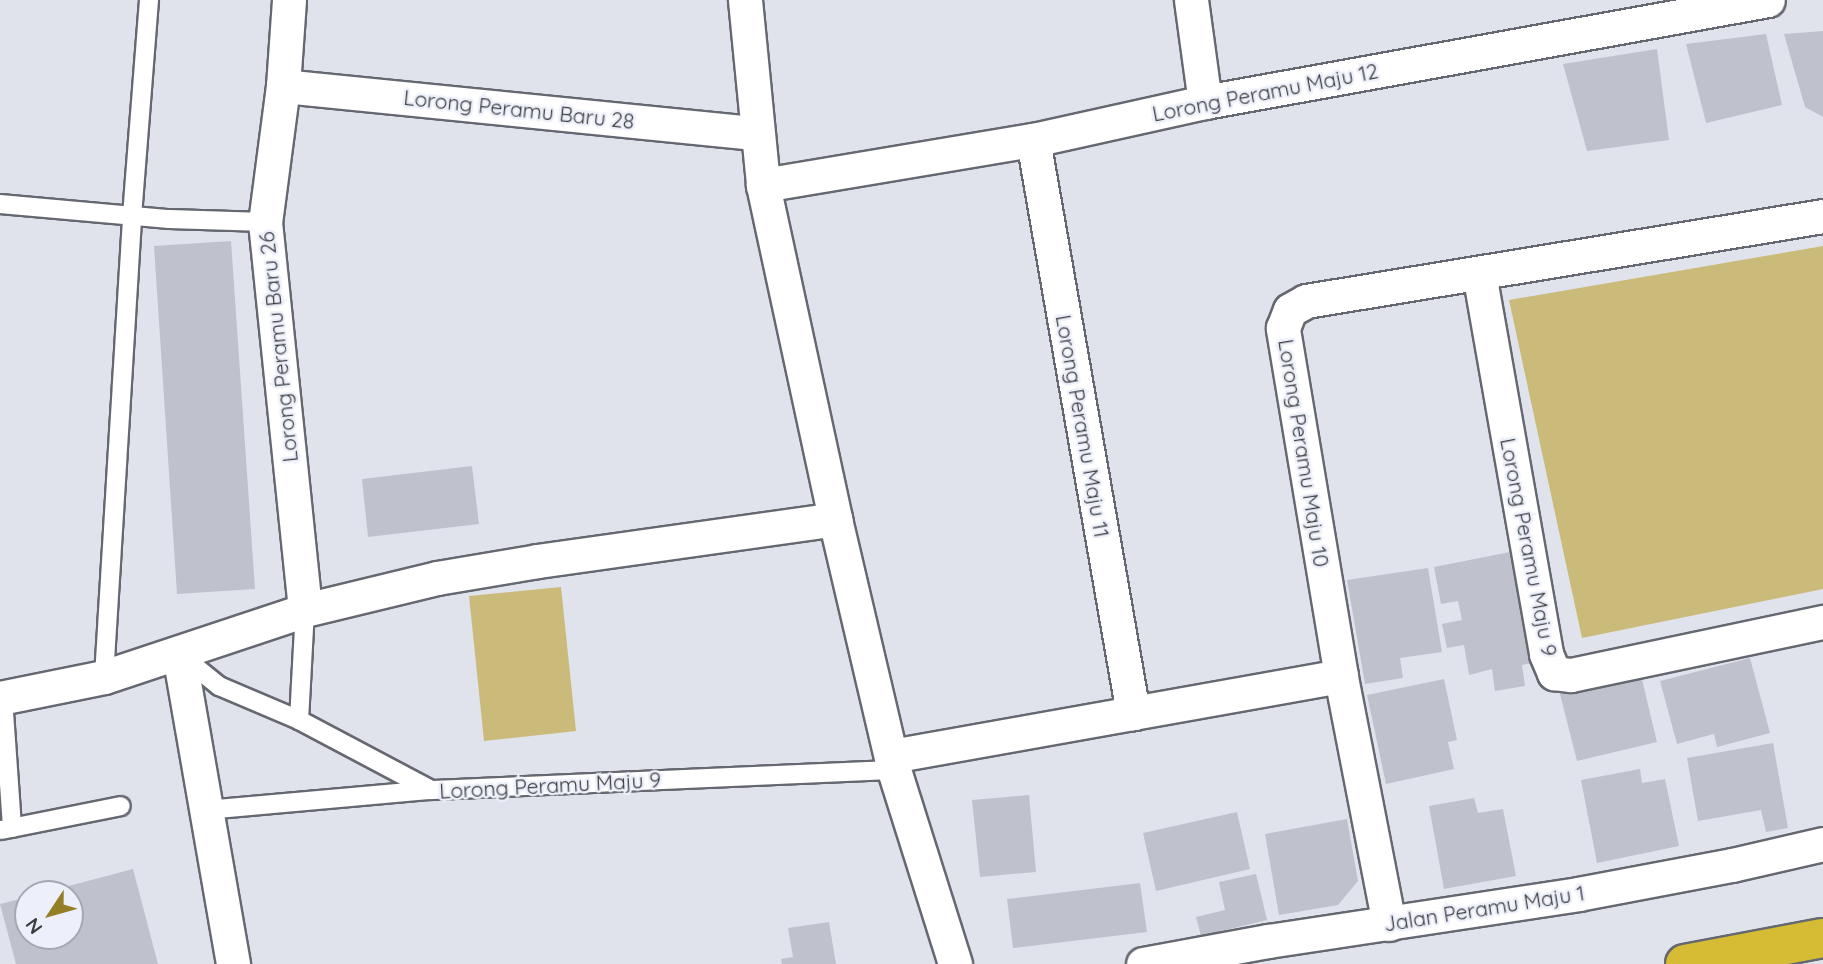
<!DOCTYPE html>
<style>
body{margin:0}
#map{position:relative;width:1823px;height:964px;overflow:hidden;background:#e0e3ec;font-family:Quicksand,sans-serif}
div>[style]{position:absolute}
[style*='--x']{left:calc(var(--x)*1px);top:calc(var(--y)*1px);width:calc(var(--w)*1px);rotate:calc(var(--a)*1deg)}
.green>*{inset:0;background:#cbbb7b}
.building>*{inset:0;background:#bfc2cc}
.roads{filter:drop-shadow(2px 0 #656870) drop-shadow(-2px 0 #656870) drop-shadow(0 2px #656870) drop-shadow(0 -2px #656870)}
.service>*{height:18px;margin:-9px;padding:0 9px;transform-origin:9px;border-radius:9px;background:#fff}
.minor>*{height:33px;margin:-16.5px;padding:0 16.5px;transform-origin:16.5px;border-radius:16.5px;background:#fff}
.trunk>*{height:38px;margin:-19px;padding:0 19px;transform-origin:19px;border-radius:19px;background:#d6bc34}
span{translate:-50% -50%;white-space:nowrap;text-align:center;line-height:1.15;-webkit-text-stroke:5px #edf0fa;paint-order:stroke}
.street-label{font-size:21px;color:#3b3c40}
.north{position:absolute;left:14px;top:880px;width:70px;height:70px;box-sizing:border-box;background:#edf0fa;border:2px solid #a6a8b0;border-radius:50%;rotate:234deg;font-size:19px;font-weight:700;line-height:28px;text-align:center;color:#3b3c40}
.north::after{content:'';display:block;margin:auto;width:24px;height:32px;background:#947f26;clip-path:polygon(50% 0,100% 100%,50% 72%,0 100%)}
</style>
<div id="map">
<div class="green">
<div style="clip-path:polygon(1823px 246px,1823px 589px,1582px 638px,1509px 300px)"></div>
<div style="clip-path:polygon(561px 587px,576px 731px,484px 741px,469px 596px)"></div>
</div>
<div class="building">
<div style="clip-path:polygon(1823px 31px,1823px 117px,1805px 107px,1784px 34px)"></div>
<div style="clip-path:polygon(1766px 34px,1782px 105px,1706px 123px,1686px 44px)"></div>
<div style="clip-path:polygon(1657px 49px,1669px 140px,1587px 151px,1563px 64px)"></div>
<div style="clip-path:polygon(231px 241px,255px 589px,177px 594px,154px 246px)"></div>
<div style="clip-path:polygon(472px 466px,479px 524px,368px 537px,362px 479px)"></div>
<div style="clip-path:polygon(1510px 552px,1532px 663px,1522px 665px,1525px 686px,1495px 691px,1492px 669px,1469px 675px,1464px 645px,1447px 648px,1442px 624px,1462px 620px,1458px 601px,1441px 604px,1434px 567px)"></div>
<div style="clip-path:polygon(1428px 568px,1442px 652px,1400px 658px,1403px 678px,1365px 684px,1347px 580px)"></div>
<div style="clip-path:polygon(1750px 658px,1770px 733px,1717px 747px,1714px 734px,1677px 744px,1660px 681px)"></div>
<div style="clip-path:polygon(1640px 671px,1657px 742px,1577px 761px,1559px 690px)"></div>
<div style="clip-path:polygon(1444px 679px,1457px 740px,1448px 742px,1454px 769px,1386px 784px,1367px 695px)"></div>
<div style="clip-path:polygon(1773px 743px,1788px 828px,1766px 832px,1761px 810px,1698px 821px,1687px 758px)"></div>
<div style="clip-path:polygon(1640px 769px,1642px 783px,1665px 779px,1679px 846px,1597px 863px,1581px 780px)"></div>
<div style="clip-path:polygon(1029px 795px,1036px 872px,980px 877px,972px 800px)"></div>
<div style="clip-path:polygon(1474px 798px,1478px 813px,1503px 809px,1516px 876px,1444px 889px,1429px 806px)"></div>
<div style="clip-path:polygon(1237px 812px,1250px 869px,1156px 891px,1143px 833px)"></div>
<div style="clip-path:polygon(1347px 819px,1358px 881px,1338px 905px,1279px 915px,1265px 834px)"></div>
<div style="clip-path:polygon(133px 869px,158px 964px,16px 964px,0 904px,28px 897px,28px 936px,70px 936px,70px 894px,42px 893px)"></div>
<div style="clip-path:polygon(1256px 874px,1267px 920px,1201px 936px,1196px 917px,1225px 910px,1219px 882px)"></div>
<div style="clip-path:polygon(1140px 883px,1147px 932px,1013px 948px,1007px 899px)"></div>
<div style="clip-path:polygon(829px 922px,836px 964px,782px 964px,781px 959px,793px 957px,788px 928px)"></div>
</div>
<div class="roads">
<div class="service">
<div style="--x:0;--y:204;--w:170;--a:5.1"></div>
<div style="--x:169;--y:219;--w:96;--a:1.8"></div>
<div style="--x:182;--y:656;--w:48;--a:39"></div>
<div style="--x:219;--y:686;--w:87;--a:23"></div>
<div style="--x:299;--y:720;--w:149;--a:27.9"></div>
<div style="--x:104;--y:677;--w:462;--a:-86.5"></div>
<div style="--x:132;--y:216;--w:217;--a:-85.5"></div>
<div style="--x:3;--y:698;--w:130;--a:86"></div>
<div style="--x:299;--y:720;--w:110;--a:-86.9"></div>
<div style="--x:206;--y:810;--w:226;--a:-5.1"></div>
<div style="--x:431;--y:790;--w:463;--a:-2.5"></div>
<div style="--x:1;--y:830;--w:122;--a:-11.3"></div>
</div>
<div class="minor">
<div style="--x:289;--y:0;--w:86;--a:94"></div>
<div style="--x:283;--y:86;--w:137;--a:97.5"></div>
<div style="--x:265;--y:222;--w:390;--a:84.1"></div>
<div style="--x:745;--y:0;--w:186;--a:84.4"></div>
<div style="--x:763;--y:185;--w:342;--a:77.8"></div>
<div style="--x:835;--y:519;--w:258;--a:76.8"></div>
<div style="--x:894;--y:770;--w:203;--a:72.5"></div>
<div style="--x:1191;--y:0;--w:103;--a:82.2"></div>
<div style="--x:283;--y:86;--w:475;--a:5.7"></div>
<div style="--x:1033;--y:140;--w:582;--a:80.1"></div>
<div style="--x:763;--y:185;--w:274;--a:-9.5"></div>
<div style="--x:1033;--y:140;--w:176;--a:-12.5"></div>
<div style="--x:1205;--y:102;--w:572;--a:-10.27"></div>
<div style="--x:1479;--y:273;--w:387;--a:80"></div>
<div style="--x:1546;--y:654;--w:21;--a:67"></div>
<div style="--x:1554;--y:673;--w:17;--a:7"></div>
<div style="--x:1571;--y:675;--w:258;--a:-11.9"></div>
<div style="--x:179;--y:654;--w:315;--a:80.1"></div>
<div style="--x:0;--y:698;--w:106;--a:-11.4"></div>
<div style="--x:104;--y:677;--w:212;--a:-18.4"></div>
<div style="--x:305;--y:610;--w:136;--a:-13.6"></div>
<div style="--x:437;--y:578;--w:101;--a:-9.6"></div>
<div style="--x:537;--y:561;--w:301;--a:-8"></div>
<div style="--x:891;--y:756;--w:457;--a:-10.1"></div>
<div style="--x:1389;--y:924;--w:253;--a:-101"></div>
<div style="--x:1341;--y:676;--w:353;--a:-99.5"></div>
<div style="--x:1283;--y:328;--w:19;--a:-69"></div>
<div style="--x:1290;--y:310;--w:18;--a:-29"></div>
<div style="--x:1306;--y:301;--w:524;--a:-9.34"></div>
<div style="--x:1143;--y:964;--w:127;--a:-10.4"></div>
<div style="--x:1268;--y:941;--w:314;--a:-8.6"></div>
<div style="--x:1578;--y:894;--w:157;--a:-10.7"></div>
<div style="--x:1732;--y:865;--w:93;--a:-13"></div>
</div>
<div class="trunk">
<div style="--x:1685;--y:964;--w:140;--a:-10.7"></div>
</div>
</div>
<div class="street-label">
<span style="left:1265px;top:92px;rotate:-11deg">Lorong Peramu Maju 12</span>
<span style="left:519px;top:109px;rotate:6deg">Lorong Peramu Baru 28</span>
<span style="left:278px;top:347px;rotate:-96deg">Lorong Peramu Baru 26</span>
<span style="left:1083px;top:426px;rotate:80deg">Lorong Peramu Maju 11</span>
<span style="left:1304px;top:453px;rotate:81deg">Lorong Peramu Maju 10</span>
<span style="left:1529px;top:547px;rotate:79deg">Lorong Peramu Maju 9</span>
<span style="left:550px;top:785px;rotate:-3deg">Lorong Peramu Maju 9</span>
<span style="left:1484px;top:908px;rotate:-9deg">Jalan Peramu Maju 1</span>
</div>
<div class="north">N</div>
</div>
